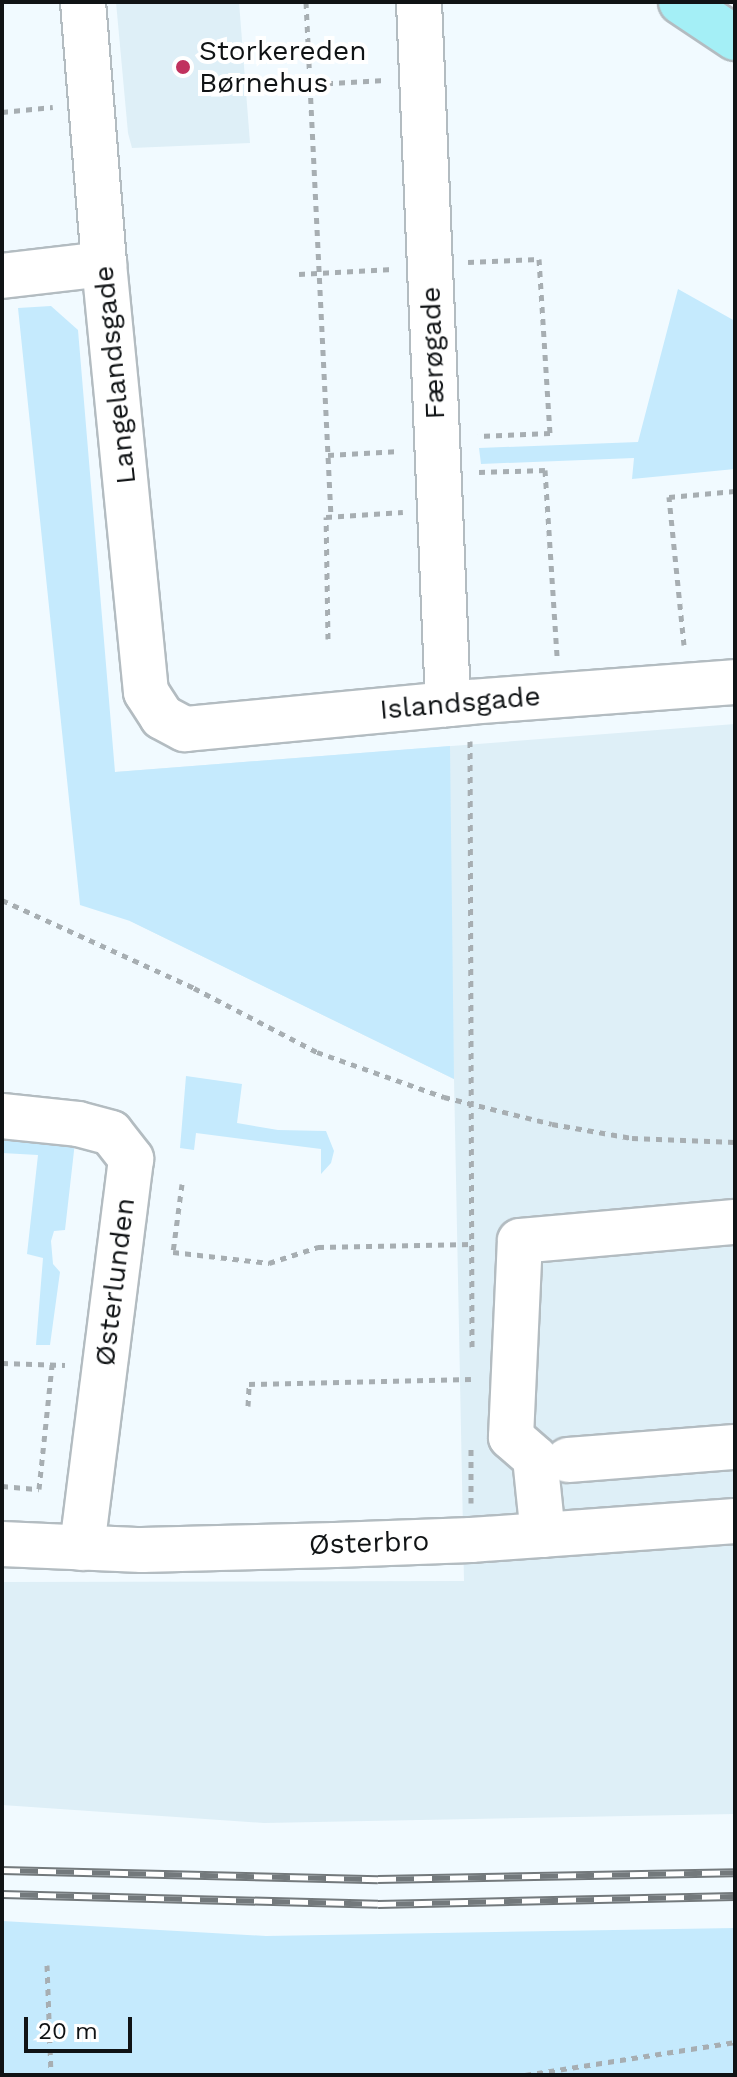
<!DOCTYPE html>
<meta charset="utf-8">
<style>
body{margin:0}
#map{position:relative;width:737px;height:2077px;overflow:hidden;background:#f1faff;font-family:"Work Sans",sans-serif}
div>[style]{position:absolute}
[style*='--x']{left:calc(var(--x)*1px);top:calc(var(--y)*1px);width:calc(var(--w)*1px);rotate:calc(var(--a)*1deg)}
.built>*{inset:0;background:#deeff7}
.green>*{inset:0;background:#c5eafd}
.path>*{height:5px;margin-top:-2.5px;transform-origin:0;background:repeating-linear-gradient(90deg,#a7aeb2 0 6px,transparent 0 12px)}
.roads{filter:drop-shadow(2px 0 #b3bcc1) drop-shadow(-2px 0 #b3bcc1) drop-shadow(0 2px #b3bcc1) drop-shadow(0 -2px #b3bcc1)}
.minor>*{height:44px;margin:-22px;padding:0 22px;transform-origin:22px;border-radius:22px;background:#fff}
.major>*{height:44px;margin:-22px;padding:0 22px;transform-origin:22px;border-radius:22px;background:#a4eff6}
.rail>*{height:9px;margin-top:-4.5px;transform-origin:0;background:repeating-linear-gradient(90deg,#fff 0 18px,#73797c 0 36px);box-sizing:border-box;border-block:2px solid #73797c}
.dots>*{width:22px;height:22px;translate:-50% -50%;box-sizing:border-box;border:4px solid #fff;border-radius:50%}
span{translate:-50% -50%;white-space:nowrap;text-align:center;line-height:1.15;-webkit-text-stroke:8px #fff;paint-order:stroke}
.poi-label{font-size:28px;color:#101315}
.left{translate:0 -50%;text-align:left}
.street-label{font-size:28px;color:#101315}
.frame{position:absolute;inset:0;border:4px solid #101315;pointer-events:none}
.scale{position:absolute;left:24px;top:2017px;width:108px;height:36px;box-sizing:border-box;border:4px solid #101315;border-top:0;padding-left:10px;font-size:24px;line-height:28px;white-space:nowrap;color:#101315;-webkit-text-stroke:6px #fff;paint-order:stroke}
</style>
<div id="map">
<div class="built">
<div style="clip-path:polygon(116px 2px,239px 2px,250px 143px,132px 148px,128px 133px)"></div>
<div style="clip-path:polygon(735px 724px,735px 1814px,264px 1823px,2px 1805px,2px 1582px,464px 1581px,454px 1079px,130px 921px,115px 772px)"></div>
</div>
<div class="green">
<div style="clip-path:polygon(678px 289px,735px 321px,735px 469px,632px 479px,634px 458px,481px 464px,479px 448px,638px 442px)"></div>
<div style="clip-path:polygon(51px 306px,78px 330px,115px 772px,450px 746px,454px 1079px,130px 921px,80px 905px,18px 308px)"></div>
<div style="clip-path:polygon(186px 1076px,242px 1084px,237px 1123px,278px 1130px,326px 1131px,334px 1151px,331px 1163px,321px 1174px,321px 1149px,196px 1133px,194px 1150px,180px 1148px)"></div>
<div style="clip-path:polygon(2px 1136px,75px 1142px,65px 1230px,54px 1231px,51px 1241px,53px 1264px,60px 1272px,50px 1345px,36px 1345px,43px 1258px,27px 1254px,38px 1155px,2px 1153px)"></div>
<div style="clip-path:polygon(2px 1921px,266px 1936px,735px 1928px,735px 2075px,2px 2075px)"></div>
</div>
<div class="path">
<div style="--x:306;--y:2;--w:515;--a:87.22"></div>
<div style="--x:279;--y:86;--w:106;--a:-3.2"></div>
<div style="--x:2;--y:112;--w:51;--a:-5.6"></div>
<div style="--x:468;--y:262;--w:71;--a:-2.4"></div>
<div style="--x:539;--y:259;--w:174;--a:86.4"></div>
<div style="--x:550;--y:433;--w:72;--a:177.6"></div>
<div style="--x:299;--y:274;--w:94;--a:-3"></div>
<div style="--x:328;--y:455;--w:72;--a:-3.2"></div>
<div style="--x:479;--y:472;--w:66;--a:-1.7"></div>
<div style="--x:545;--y:470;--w:188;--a:86.3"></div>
<div style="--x:328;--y:639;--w:122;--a:-90.9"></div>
<div style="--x:326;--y:517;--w:77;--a:-3.7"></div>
<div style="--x:684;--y:645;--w:149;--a:-95.8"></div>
<div style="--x:669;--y:497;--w:66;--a:-5.2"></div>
<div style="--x:470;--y:741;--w:606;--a:89.81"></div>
<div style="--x:2;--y:900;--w:211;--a:24.6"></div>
<div style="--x:194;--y:988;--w:139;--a:27.5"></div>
<div style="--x:317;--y:1052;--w:135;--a:19.5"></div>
<div style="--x:444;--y:1097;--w:111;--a:14"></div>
<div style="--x:552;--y:1124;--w:81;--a:9.9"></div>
<div style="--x:632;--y:1138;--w:103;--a:2.2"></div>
<div style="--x:182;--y:1184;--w:69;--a:97.5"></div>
<div style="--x:173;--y:1252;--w:97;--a:6.5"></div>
<div style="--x:269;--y:1263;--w:52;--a:-18.1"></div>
<div style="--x:318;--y:1247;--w:154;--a:-1.1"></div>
<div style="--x:2;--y:1363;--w:63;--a:1.8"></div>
<div style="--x:248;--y:1406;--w:22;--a:-87"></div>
<div style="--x:249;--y:1384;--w:222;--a:-1.3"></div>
<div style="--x:2;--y:1486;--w:37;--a:5"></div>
<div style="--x:39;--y:1489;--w:125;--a:-84"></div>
<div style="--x:471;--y:1503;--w:54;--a:-90"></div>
<div style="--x:47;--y:1965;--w:110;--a:87.9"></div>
<div style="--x:525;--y:2075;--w:213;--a:-8.9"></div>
</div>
<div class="roads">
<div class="minor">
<div style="--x:83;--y:2;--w:263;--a:85.4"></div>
<div style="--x:104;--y:264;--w:430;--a:84.4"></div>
<div style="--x:146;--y:692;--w:30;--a:57"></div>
<div style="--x:162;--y:717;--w:26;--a:28"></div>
<div style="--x:185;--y:729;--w:286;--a:-5.4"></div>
<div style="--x:470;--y:702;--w:266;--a:-4.3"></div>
<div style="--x:419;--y:2;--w:703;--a:87.63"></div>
<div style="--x:2;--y:276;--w:103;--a:-6.7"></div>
<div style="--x:2;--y:1116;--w:76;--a:6"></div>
<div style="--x:78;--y:1124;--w:34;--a:15"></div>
<div style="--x:111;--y:1133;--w:33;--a:52"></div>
<div style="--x:131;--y:1159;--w:392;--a:97.2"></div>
<div style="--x:568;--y:1460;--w:168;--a:-4.5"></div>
<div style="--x:543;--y:1535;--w:77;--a:-95.9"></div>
<div style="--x:535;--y:1458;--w:32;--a:-139"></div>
<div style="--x:511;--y:1437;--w:196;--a:-87.4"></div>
<div style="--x:520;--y:1241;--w:216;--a:-5.1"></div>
<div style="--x:2;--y:1544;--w:140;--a:2.5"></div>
<div style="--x:142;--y:1550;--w:193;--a:-1.5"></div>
<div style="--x:335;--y:1545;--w:136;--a:-2.1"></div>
<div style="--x:471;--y:1540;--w:265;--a:-4.1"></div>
</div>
<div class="major">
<div style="--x:681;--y:2;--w:65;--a:33.7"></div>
</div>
</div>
<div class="rail">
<div style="--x:2;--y:1870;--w:376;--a:1.4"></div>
<div style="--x:378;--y:1879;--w:357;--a:-1.1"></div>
<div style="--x:2;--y:1894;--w:376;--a:1.5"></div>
<div style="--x:378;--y:1904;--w:357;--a:-1.3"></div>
</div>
<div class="dots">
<div style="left:183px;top:67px;background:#c0325e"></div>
</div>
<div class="poi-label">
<span class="left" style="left:199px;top:67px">Storkereden<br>Børnehus</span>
</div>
<div class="street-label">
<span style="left:433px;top:353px;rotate:-92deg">Færøgade</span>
<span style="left:115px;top:375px;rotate:-96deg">Langelandsgade</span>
<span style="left:460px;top:703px;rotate:-5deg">Islandsgade</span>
<span style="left:115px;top:1282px;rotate:-83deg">Østerlunden</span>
<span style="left:369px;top:1543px;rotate:-2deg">Østerbro</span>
</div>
<div class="frame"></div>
<div class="scale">20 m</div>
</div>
